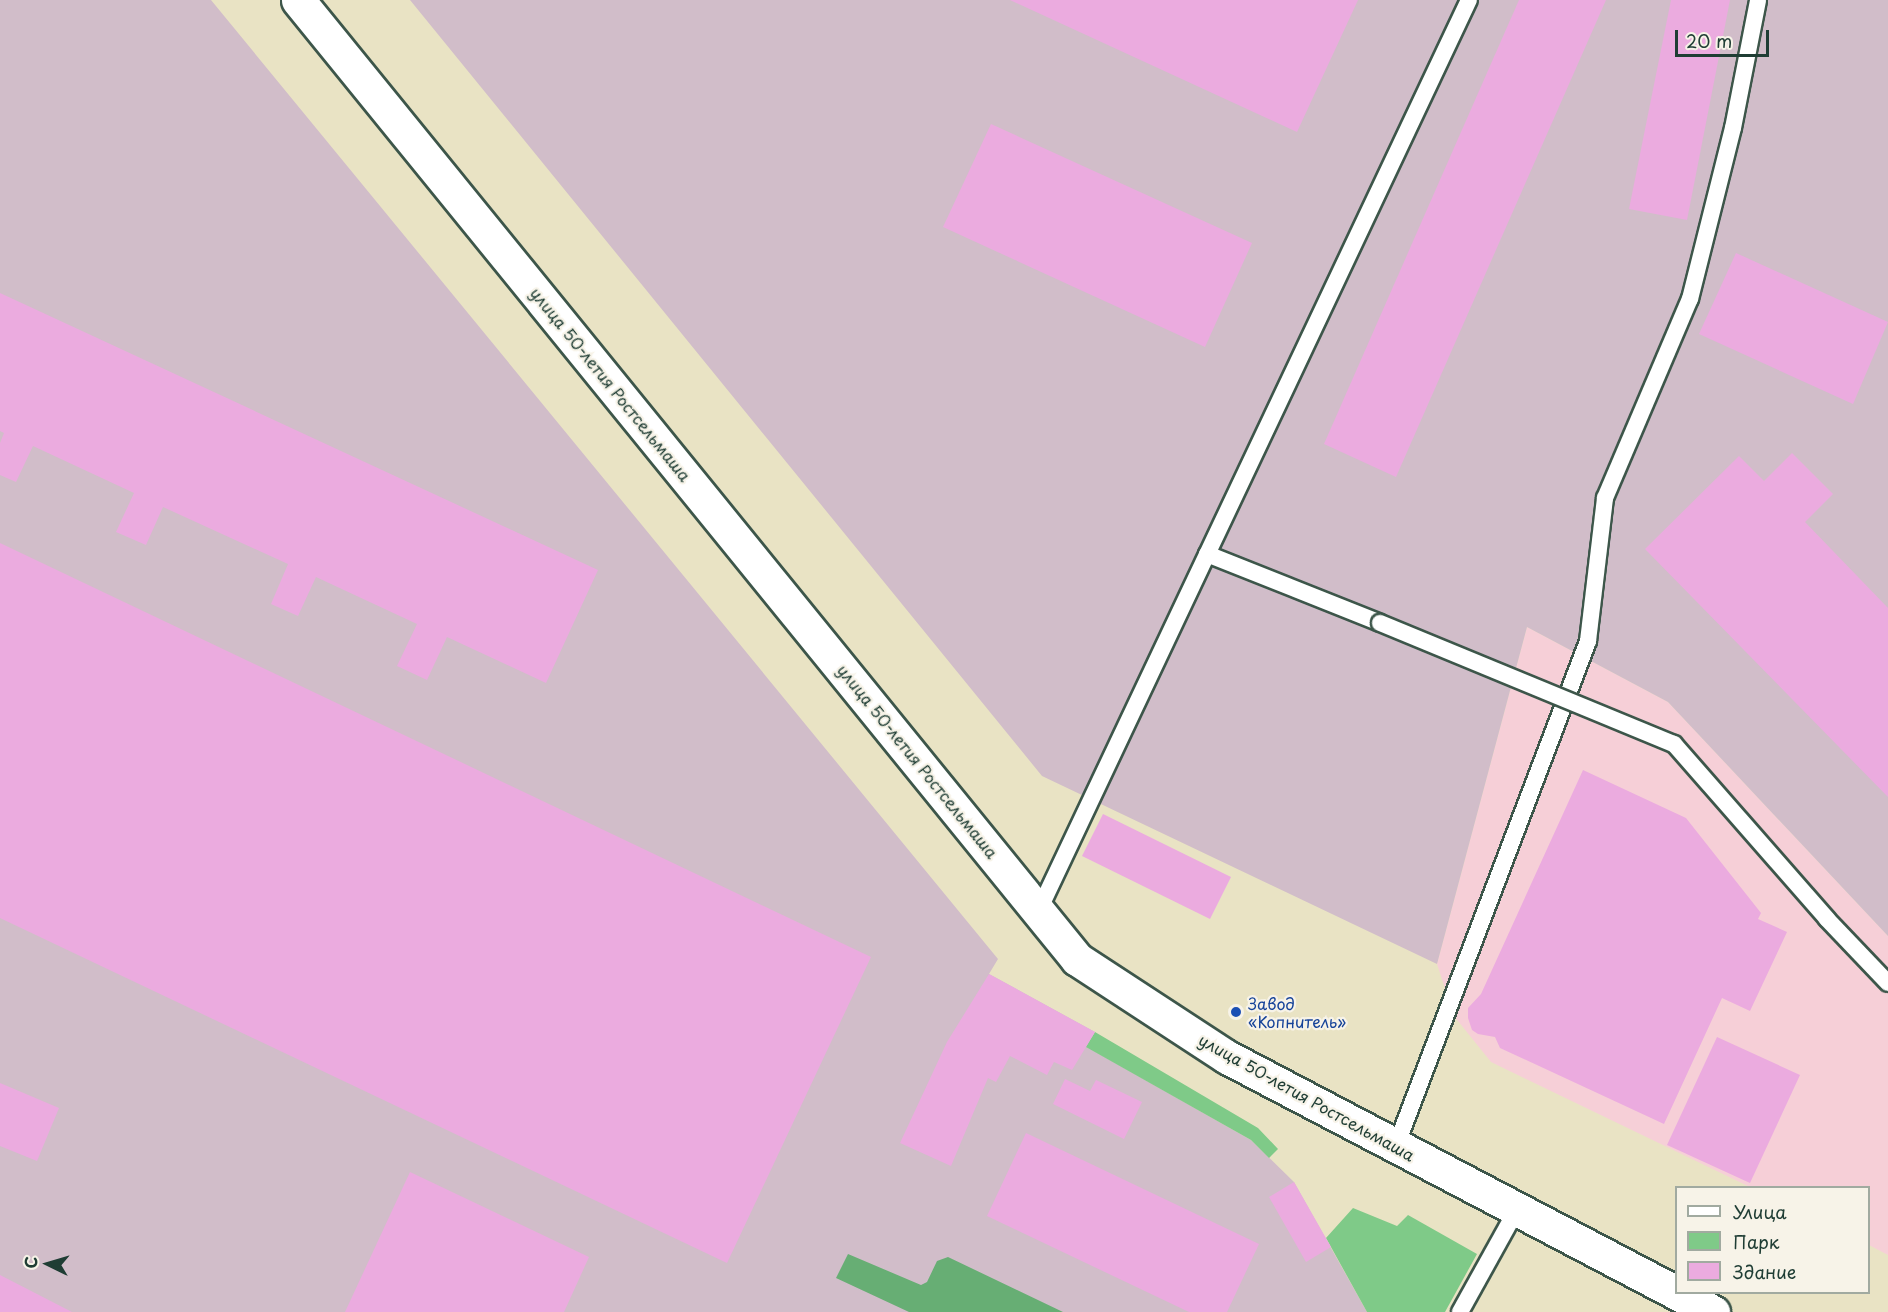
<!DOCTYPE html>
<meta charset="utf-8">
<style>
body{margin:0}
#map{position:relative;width:1888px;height:1312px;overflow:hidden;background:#e9e3c4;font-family:"Playpen Sans",sans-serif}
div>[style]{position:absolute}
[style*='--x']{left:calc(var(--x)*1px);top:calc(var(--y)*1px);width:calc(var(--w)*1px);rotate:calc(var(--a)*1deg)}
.built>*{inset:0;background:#f6cfd7}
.industrial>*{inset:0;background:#d1bdc9}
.green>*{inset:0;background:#7fca88}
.forest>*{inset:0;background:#67ae74}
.building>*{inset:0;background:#ebabdf}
.roads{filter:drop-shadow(2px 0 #3d564a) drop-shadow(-2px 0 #3d564a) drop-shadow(0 2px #3d564a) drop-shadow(0 -2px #3d564a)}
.lane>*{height:16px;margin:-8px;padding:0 8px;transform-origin:8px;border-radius:8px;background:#fff}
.secondary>*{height:33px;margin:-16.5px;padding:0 16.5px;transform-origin:16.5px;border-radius:16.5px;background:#fff}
.bridges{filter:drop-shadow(2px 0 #3d564a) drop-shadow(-2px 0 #3d564a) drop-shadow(0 2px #3d564a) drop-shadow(0 -2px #3d564a)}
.lane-bridge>*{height:16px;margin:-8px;padding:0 8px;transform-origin:8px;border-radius:8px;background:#fff}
.dots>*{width:16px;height:16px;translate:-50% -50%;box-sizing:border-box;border:3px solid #f7f3e8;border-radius:50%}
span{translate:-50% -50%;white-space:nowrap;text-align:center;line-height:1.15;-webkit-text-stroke:4.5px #f7f3e8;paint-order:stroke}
.street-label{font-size:16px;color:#1f3d34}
.transit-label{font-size:16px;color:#164399}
.left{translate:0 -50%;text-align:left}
.legend{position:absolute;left:1675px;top:1186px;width:195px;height:108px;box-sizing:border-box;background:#f7f3e8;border:2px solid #a1aaa0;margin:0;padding:8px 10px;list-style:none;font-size:18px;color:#1f3d34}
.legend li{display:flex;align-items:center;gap:12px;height:30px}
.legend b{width:30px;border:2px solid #a1aaa0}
.north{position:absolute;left:18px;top:1234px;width:60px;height:60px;-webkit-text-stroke:4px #f7f3e8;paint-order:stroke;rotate:275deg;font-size:16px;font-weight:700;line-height:24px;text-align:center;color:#1f3d34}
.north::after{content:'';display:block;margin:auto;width:21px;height:27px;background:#1f3d34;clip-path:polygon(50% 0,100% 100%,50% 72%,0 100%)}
.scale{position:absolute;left:1675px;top:30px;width:94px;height:27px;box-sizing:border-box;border:3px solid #1f3d34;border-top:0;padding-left:8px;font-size:18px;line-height:21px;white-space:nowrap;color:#1f3d34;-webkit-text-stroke:4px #f7f3e8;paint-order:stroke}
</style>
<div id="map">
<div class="built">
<div style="clip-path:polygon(1527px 627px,1668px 702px,1888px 936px,1888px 1255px,1869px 1245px,1868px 1188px,1750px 1187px,1491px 1062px,1454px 1016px,1437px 964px)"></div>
</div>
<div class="industrial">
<div style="clip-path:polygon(0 0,211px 0,998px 959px,989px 974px,1095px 1032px,1087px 1047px,1251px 1140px,1294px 1182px,1367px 1312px,0 1312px)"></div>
<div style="clip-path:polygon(410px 0,1888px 0,1888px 936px,1668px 702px,1527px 627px,1437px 964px,1042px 776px)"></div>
</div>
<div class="green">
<div style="clip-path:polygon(1095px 1032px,1258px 1128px,1278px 1149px,1269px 1158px,1251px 1140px,1086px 1047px)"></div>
<div style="clip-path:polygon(1353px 1208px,1397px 1226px,1408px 1215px,1477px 1254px,1445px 1312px,1367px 1312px,1326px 1238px)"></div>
</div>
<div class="forest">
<div style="clip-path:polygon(848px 1254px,921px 1285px,927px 1282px,937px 1261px,948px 1257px,1063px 1312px,909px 1312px,836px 1278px)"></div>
</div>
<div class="building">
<div style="clip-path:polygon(1010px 0,1358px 0,1297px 132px)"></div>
<div style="clip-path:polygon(1519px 0,1606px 0,1396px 477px,1324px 444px)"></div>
<div style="clip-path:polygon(1671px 0,1730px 0,1687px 220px,1629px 209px)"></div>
<div style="clip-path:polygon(991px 124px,1252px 243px,1205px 347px,943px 227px)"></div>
<div style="clip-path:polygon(1736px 253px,1888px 322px,1853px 404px,1699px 334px)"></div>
<div style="clip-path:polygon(0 293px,598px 570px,546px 683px,447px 637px,427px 680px,397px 666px,417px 624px,316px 577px,298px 616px,271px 604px,288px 564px,163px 507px,146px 545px,116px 532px,134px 493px,33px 446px,16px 482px,0 475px,0 443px,4px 433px,0 431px)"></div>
<div style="clip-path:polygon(1792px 453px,1833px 494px,1805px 522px,1888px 608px,1888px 797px,1645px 549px,1739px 456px,1764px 481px)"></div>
<div style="clip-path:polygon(0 543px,871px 957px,727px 1263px,0 918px)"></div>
<div style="clip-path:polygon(1583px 770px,1686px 818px,1761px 913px,1758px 919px,1787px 932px,1750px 1011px,1722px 998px,1664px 1124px,1500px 1048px,1495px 1037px,1478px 1034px,1472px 1030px,1468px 1018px,1468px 1008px,1481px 994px)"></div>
<div style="clip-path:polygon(1103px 814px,1231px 877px,1210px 919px,1082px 856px)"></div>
<div style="clip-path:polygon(989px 974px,1095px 1032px,1072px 1070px,1054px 1062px,1047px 1075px,1010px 1056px,996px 1082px,988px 1078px,951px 1166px,900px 1143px,947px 1042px)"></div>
<div style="clip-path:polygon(1717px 1037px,1800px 1075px,1750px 1183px,1667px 1145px)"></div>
<div style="clip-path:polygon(1065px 1079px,1090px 1091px,1096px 1080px,1142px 1102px,1124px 1139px,1053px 1104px)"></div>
<div style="clip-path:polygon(0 1083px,59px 1108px,37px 1161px,0 1146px)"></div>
<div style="clip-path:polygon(1026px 1133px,1259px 1244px,1227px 1312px,1189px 1312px,987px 1216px)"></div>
<div style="clip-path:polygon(410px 1172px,589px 1257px,564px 1312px,345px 1312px)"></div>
<div style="clip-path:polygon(1294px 1182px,1331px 1247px,1306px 1262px,1269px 1197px)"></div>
<div style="clip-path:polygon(0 1275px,72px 1312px,0 1312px)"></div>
</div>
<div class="roads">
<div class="lane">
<div style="--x:1207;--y:554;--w:186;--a:21.7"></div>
<div style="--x:1039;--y:910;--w:1006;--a:-64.71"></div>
<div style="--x:1396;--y:1146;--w:540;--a:-69.18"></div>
<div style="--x:1588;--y:641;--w:144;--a:-83.2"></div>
<div style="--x:1605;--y:498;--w:216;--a:-66.9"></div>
<div style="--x:1690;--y:299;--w:176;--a:-75.9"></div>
<div style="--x:1733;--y:128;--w:130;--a:-78.9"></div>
<div style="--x:1460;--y:1312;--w:118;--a:-61"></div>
</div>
<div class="secondary">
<div style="--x:298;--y:0;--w:1236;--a:50.91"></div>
<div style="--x:1077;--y:959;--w:179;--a:33.2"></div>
<div style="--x:1227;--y:1057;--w:549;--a:27.69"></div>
</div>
</div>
<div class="bridges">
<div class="lane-bridge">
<div style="--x:1380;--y:623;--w:318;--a:22.4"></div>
<div style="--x:1674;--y:744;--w:232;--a:48.8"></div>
<div style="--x:1827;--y:919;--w:88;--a:46.4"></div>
</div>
</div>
<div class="dots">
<div style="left:1236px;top:1012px;background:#1a4fb4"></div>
</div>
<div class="street-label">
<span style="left:611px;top:384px;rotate:51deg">улица 50-летия Ростсельмаша</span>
<span style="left:918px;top:761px;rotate:51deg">улица 50-летия Ростсельмаша</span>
<span style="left:1307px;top:1097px;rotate:29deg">улица 50-летия Ростсельмаша</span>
</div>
<div class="transit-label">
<span class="left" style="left:1248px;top:1012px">Завод<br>«Копнитель»</span>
</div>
<ul class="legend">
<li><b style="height:8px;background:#fff"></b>Улица</li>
<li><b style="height:16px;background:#7fca88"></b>Парк</li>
<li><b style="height:16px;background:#ebabdf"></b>Здание</li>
</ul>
<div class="north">С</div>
<div class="scale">20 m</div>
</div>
